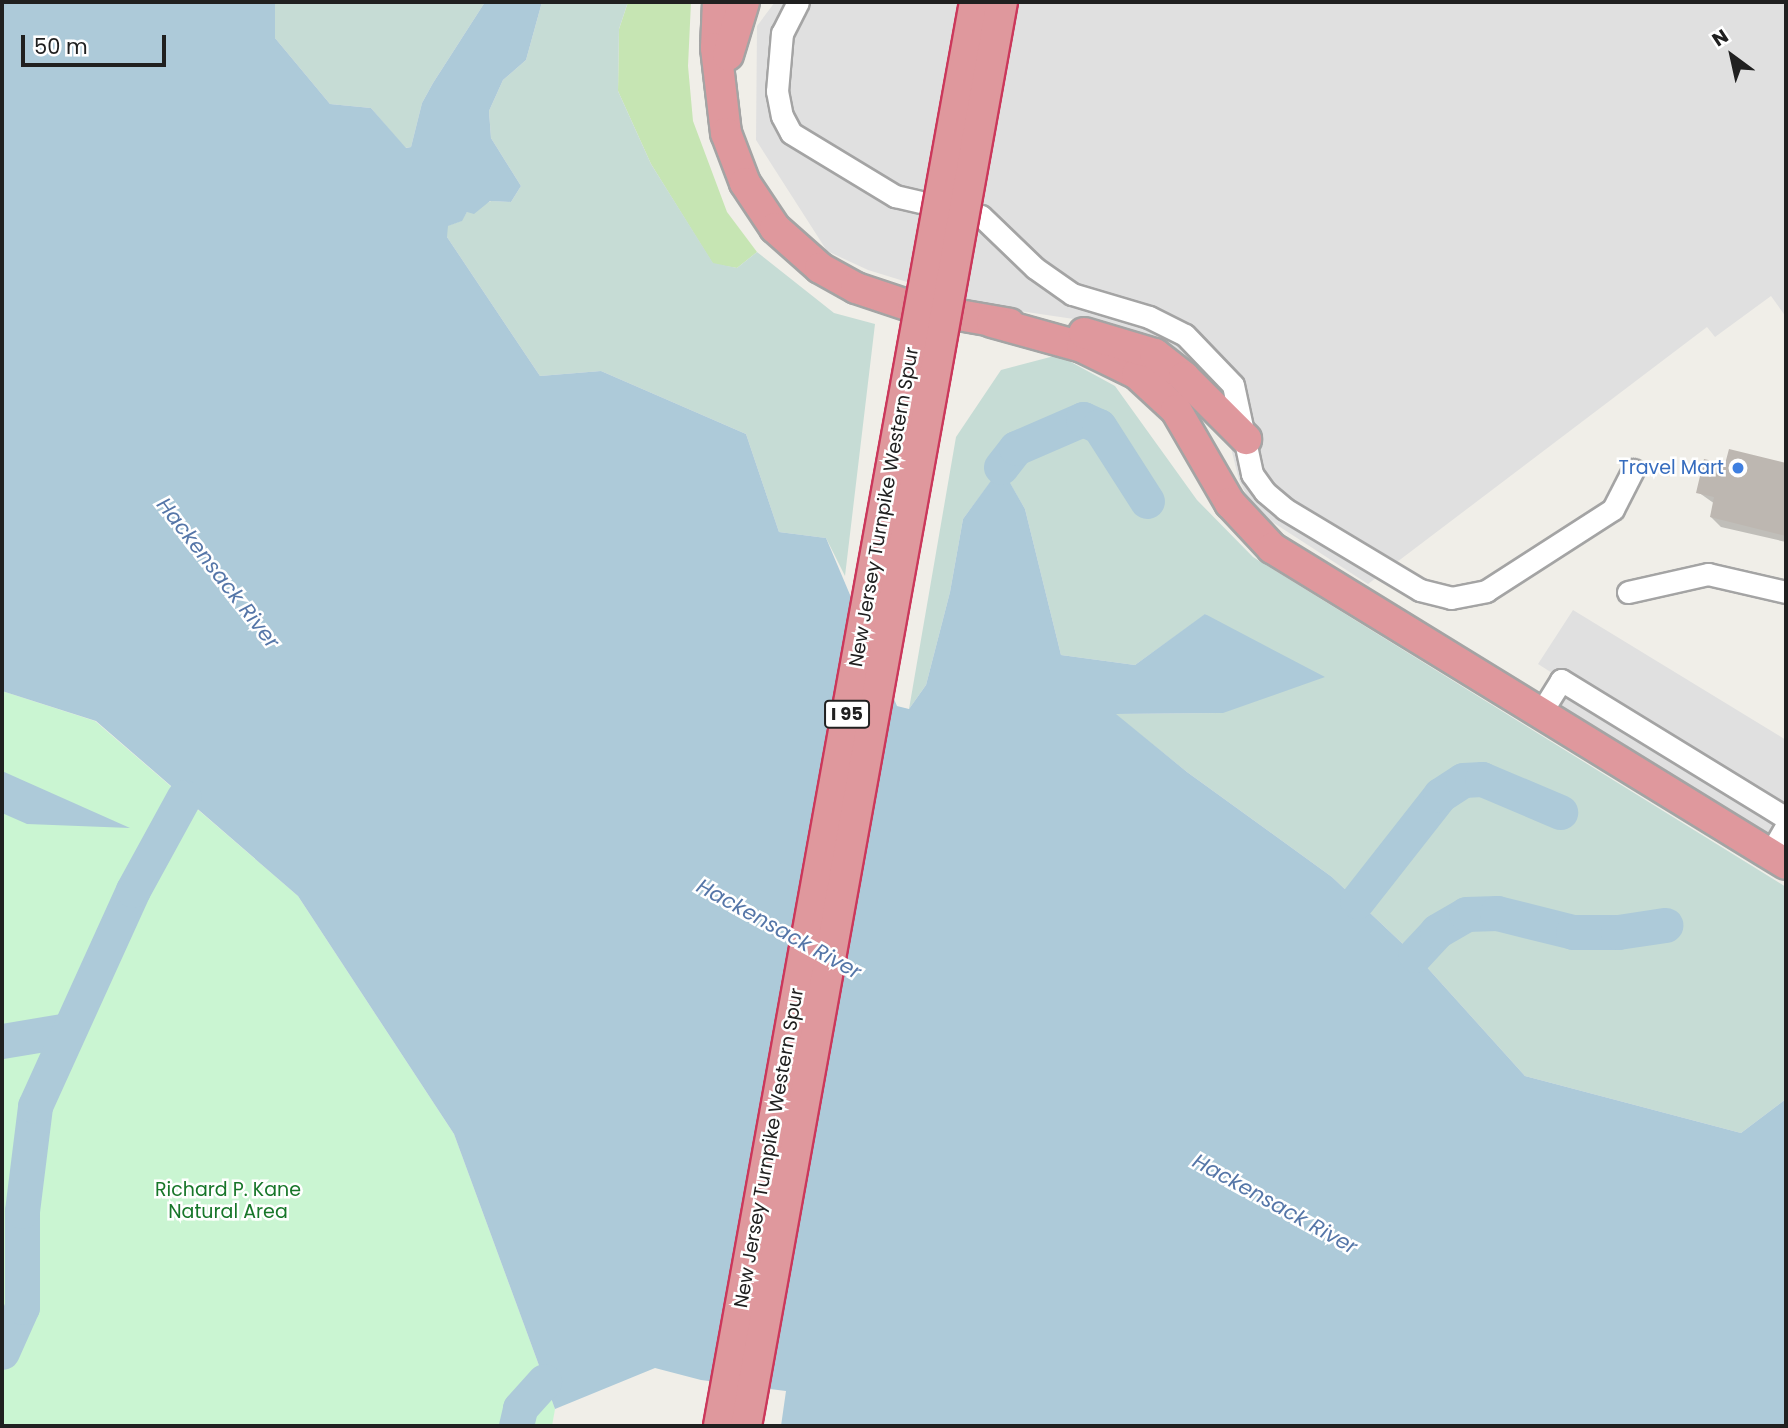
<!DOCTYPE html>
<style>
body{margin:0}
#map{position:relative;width:1788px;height:1428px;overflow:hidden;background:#f0eee8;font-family:Poppins,sans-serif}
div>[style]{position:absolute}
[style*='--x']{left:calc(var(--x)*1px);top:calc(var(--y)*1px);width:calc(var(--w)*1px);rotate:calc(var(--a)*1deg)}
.grass>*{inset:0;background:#c6e5b3}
.wetland>*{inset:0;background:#c6dcd5}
.park>*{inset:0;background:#caf5d2}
.parking>*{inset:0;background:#e0e0e0}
.water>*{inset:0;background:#adcad9}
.shadow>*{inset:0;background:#0003}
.river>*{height:35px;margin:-17.5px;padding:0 17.5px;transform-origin:17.5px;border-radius:17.5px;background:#adcad9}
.building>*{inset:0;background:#bdb7b1}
.roads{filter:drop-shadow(2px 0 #a4a4a4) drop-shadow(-2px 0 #a4a4a4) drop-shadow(0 2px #a4a4a4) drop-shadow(0 -2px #a4a4a4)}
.minor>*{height:21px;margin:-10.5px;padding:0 10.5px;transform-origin:10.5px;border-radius:10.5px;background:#fff}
.highway>*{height:30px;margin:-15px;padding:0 15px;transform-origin:15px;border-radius:15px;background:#df989d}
.bridges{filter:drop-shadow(2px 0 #cb385b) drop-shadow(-2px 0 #cb385b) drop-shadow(0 2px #cb385b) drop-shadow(0 -2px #cb385b)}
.highway-bridge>*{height:30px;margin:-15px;padding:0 15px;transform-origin:15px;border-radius:15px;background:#df989d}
.dots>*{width:19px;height:19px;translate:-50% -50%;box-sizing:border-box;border:4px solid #fff;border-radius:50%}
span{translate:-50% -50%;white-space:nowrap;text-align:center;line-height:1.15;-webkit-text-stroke:5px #fff;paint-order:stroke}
.shield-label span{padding:2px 5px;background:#fff;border:2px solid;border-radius:5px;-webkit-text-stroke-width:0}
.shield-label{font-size:18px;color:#202020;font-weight:700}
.shop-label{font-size:19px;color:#366cbe}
.right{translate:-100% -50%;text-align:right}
.street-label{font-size:19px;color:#202020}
.park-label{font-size:19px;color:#177629}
.water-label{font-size:21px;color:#5576a8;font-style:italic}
.frame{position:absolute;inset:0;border:4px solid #202020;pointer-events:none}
.north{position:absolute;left:1697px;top:21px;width:70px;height:70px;-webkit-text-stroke:5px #fff;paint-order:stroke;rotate:327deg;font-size:19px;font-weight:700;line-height:28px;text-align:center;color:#202020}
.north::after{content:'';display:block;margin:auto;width:24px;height:32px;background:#202020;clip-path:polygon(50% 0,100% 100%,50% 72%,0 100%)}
.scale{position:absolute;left:21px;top:35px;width:145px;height:32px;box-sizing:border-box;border:4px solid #202020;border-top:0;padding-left:9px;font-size:21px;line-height:24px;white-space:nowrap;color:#202020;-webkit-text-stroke:5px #fff;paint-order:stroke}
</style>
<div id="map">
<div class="grass">
<div style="clip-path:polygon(628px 2px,691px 2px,688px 66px,693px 121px,727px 212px,757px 252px,737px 268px,713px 264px,651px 164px,618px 91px,619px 29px)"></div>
</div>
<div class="wetland">
<div style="clip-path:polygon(275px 2px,485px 2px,433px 83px,422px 103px,411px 147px,405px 148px,371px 108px,330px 104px,275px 38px)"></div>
<div style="clip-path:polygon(542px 2px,628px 2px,619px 29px,618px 91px,651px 164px,713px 263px,737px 268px,757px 252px,834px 313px,875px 324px,845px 576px,826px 538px,779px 532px,746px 434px,601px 371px,540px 376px,447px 237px,447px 226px,461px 221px,467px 212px,491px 201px,511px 202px,521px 186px,491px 138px,489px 111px,503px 80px,526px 60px)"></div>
<div style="clip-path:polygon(1058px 355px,1115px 386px,1197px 500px,1253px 557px,1786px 887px,1786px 1099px,1741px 1133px,1525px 1076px,1424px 964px,1332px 877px,1187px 772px,1115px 714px,1223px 713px,1206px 614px,1135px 665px,1061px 655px,1025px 509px,1001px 468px,963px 519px,950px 592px,926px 685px,909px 709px,956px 437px,1001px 370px)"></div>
</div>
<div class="park">
<div style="clip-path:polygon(2px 691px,95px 721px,298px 896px,454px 1134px,555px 1409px,552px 1426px,2px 1426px)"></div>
</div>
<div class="parking">
<div style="clip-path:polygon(775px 2px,1786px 2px,1786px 317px,1771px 296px,1715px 337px,1707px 327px,1368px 584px,1254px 510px,1239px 480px,1216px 388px,1162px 344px,1108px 324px,985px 306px,868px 270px,827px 251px,756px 140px,757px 26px)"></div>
<div style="clip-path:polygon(1573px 610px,1786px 740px,1786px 805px,1767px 834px,1557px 709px,1571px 685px,1538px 664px)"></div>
</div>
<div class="water">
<div style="clip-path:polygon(2px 2px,275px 2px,275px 38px,330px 104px,371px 108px,406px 148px,411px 147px,422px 103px,433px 83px,485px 2px,542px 2px,526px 60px,503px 80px,489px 111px,491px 138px,521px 186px,511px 202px,490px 201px,474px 214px,467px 212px,462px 221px,448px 226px,447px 237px,540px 376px,601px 371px,746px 434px,779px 532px,826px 538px,897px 706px,909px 709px,926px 685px,950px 592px,963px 519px,1001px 467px,1025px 509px,1061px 655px,1135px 665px,1205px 614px,1325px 677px,1223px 713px,1116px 714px,1187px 772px,1332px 877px,1424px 964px,1525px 1076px,1741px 1133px,1786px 1099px,1786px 1426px,781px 1426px,786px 1391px,701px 1380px,655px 1368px,555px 1409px,454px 1134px,298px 896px,96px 721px,2px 691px)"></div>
<div style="clip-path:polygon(2px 771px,130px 828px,27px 824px,2px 813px)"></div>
</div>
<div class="shadow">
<div style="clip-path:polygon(1730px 451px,1786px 464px,1786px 542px,1721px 527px,1711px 517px,1715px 504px,1698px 492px,1726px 466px)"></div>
</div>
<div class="river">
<div style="--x:1001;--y:467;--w:24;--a:-52"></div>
<div style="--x:1016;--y:448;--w:73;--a:-23.4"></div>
<div style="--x:1083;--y:419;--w:17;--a:24"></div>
<div style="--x:1099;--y:426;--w:89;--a:57.4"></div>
<div style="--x:1357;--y:901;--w:135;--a:-51.9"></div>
<div style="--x:1440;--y:795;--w:27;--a:-33"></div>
<div style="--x:1463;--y:780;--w:19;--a:-3"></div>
<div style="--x:1482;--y:779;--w:85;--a:22.9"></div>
<div style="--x:1415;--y:955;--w:33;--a:-47"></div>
<div style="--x:1437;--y:931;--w:34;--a:-30"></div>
<div style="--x:1466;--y:914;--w:31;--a:-2"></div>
<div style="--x:1497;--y:913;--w:78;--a:14"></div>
<div style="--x:1573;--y:932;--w:45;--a:0"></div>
<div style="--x:1618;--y:932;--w:48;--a:-8.5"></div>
<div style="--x:2;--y:1041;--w:67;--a:-9.5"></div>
<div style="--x:2;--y:1352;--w:49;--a:-66"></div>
<div style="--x:22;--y:1307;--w:96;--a:-90"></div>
<div style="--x:22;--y:1211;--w:106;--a:-82.9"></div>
<div style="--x:35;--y:1106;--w:237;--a:-65.6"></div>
<div style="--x:133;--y:890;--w:106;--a:-61.3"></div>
<div style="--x:516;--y:1426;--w:18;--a:-77"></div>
<div style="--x:520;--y:1408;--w:36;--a:-48"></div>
</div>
<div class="building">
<div style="clip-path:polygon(1729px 449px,1786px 463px,1786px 536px,1710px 517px,1714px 497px,1696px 493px,1704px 459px,1725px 464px)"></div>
</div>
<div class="roads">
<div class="minor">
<div style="--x:798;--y:2;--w:35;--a:117"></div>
<div style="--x:782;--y:33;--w:58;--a:94.9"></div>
<div style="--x:777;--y:91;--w:25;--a:79"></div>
<div style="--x:782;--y:116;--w:19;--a:62"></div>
<div style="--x:791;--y:133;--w:122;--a:31.2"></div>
<div style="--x:895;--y:196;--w:88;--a:13.1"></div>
<div style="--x:981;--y:216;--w:75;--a:43.9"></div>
<div style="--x:1035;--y:268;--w:45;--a:35.1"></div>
<div style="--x:1072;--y:294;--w:80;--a:16.6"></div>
<div style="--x:1149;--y:317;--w:40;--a:26.6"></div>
<div style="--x:1185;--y:335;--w:69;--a:46.2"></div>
<div style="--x:1233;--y:385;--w:91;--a:77.9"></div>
<div style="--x:1252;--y:474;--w:22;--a:54"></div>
<div style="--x:1265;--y:492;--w:26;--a:40"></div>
<div style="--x:1285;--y:509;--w:157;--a:31"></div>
<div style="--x:1420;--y:590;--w:32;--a:14"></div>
<div style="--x:1451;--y:598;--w:36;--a:-11"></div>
<div style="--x:1486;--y:591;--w:151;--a:-32.8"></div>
<div style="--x:1613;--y:509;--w:44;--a:-62.9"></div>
<div style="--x:1628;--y:592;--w:82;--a:-12.7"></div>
<div style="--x:1708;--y:574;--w:80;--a:13"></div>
<div style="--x:1540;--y:714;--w:40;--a:-58"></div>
<div style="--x:1561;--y:680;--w:264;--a:31.5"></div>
<div style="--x:1770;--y:854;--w:32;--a:-60"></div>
</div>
<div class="highway">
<div style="--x:718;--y:2;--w:46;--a:92.5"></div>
<div style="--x:716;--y:48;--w:86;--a:83.3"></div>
<div style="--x:726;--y:133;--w:53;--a:69.2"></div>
<div style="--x:745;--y:183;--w:54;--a:56.3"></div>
<div style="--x:775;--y:228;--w:60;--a:41.6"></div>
<div style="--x:820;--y:268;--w:41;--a:29.1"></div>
<div style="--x:856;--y:288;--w:60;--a:18.4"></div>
<div style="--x:913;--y:307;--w:98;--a:9.9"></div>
<div style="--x:728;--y:55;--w:55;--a:-73.2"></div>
<div style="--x:992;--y:322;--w:93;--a:15.5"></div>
<div style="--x:1082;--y:347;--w:61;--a:26.1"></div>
<div style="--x:1137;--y:374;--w:53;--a:42.7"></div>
<div style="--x:1176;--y:410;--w:108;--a:59.9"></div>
<div style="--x:1230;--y:503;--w:62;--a:47"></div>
<div style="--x:1272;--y:548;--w:603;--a:31.58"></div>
<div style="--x:1084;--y:333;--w:74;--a:16.5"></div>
<div style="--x:1155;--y:354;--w:37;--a:38"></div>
<div style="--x:1184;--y:377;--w:88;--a:45"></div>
</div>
</div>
<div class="bridges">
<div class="highway-bridge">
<div style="--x:719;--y:1426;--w:1447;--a:-79.81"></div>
<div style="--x:746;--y:1426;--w:1447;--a:-79.81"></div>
</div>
</div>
<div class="dots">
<div style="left:1738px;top:468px;background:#3f7fe0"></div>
</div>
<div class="shield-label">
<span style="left:847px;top:714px">I 95</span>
</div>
<div class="shop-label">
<span class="right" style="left:1724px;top:468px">Travel Mart</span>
</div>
<div class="street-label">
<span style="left:884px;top:507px;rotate:-80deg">New Jersey Turnpike Western Spur</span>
<span style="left:769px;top:1148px;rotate:-80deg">New Jersey Turnpike Western Spur</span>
</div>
<div class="park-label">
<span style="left:228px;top:1201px">Richard P. Kane<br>Natural Area</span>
</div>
<div class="water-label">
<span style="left:218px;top:573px;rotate:52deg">Hackensack River</span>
<span style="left:779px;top:929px;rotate:29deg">Hackensack River</span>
<span style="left:1275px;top:1204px;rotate:29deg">Hackensack River</span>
</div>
<div class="frame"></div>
<div class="north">N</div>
<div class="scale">50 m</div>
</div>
